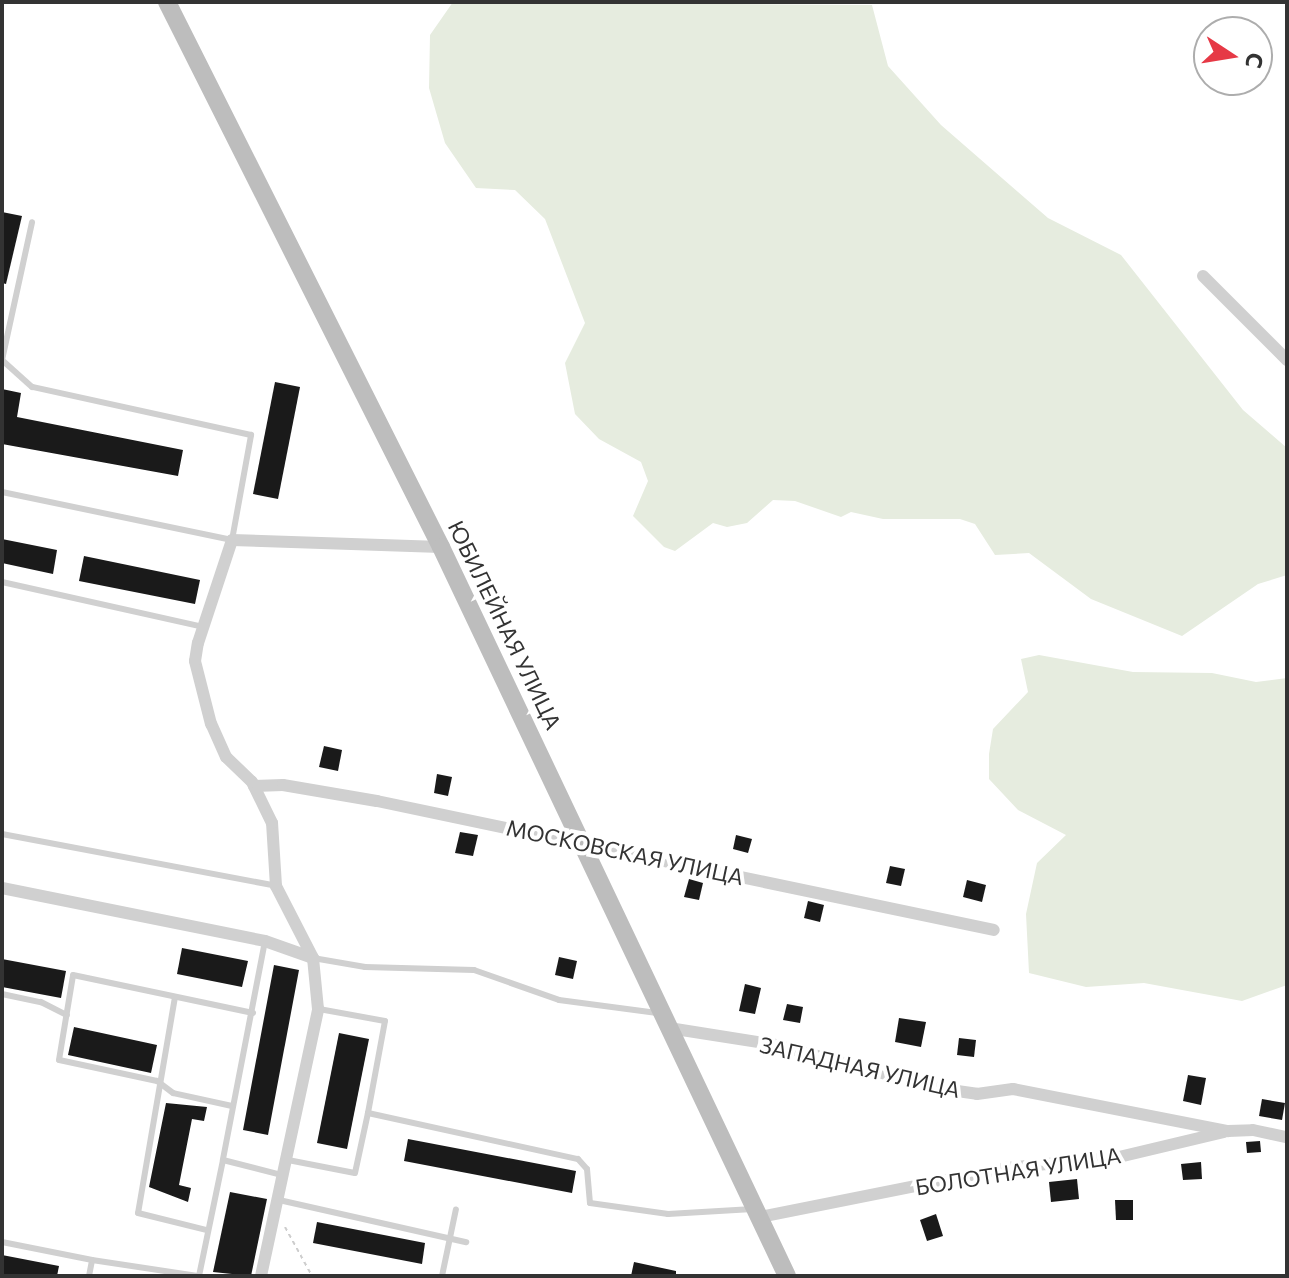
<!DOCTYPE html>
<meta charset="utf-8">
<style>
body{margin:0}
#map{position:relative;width:1289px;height:1278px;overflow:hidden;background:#fff;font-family:Commissioner,sans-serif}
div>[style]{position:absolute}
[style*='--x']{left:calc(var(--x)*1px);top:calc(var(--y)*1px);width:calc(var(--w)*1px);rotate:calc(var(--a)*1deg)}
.green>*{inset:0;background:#e6ecdf}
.building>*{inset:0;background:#1a1a1a}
.path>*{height:2px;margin-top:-1px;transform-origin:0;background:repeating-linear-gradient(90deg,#cdcdcd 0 4px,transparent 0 8px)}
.service>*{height:6px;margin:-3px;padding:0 3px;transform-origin:3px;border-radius:3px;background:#d0d0d0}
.minor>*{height:12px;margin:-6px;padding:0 6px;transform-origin:6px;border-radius:6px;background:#d0d0d0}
.secondary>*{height:18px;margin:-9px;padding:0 9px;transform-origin:9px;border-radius:9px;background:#bdbdbd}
span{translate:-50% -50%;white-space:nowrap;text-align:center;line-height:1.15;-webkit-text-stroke:8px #fff;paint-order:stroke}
.street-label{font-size:22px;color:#333}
.frame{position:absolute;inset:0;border:4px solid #333;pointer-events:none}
.north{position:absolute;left:1193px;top:16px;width:80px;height:80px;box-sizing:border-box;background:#fff;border:2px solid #adadad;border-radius:50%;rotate:102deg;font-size:22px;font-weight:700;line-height:32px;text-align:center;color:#333}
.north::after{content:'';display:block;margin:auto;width:28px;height:36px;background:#e63946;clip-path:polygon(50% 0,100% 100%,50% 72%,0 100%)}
</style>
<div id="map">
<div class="green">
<div style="clip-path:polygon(453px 2px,872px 5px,888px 66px,941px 125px,1048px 218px,1121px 255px,1243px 410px,1287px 448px,1287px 575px,1258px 584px,1182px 636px,1091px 599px,1029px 553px,995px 555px,975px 524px,960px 519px,883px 519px,851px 512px,841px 517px,795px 501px,773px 500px,747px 523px,727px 527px,713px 523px,675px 551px,664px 547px,633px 516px,648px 481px,641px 462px,599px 439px,575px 414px,565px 363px,585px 323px,545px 219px,515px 190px,476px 188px,445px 143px,429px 88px,430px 35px)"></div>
<div style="clip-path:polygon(1039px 655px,1133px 672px,1212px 673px,1256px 682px,1287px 678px,1287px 985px,1242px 1001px,1144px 983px,1086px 987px,1029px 973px,1026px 914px,1037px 863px,1066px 835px,1018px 810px,989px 779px,989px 754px,993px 729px,1028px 692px,1021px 659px)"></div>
</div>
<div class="building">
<div style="clip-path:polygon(2px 212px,22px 216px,6px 284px,2px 283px)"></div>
<div style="clip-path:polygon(275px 382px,300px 387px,278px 499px,253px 494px)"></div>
<div style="clip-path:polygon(2px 389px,21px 393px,17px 417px,183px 450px,178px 476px,2px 444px)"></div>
<div style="clip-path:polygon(2px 539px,57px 550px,53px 574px,2px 563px)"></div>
<div style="clip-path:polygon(84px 556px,200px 580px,195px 604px,79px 581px)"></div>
<div style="clip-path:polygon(324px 746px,342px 750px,338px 771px,319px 767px)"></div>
<div style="clip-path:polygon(437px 774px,452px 777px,448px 796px,434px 793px)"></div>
<div style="clip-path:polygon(460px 832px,478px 835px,473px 856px,455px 853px)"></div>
<div style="clip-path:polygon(736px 835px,752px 839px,748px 853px,733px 849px)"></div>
<div style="clip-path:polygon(890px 866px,905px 869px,901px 886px,886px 883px)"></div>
<div style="clip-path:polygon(689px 879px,703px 883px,699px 900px,684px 897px)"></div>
<div style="clip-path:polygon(967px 880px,986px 885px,982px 902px,963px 897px)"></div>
<div style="clip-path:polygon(808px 901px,824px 905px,820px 922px,804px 918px)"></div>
<div style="clip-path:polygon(182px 948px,248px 961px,242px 987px,177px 974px)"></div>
<div style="clip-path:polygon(559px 957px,577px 961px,573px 979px,555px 975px)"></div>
<div style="clip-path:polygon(2px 959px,66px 971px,61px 998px,2px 987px)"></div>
<div style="clip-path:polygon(274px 965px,299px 970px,268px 1135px,243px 1130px)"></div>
<div style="clip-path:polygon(745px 984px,761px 988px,755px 1014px,739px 1011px)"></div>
<div style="clip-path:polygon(787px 1004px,803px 1007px,800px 1023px,783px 1020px)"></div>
<div style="clip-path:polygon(899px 1018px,926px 1022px,921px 1047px,895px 1042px)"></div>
<div style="clip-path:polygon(74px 1027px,157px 1045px,151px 1073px,68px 1055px)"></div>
<div style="clip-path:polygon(339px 1033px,369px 1039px,347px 1149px,317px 1143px)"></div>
<div style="clip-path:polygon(959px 1038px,976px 1040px,974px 1057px,957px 1055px)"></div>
<div style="clip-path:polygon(1188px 1075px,1206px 1078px,1201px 1105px,1183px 1101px)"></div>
<div style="clip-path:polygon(1262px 1099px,1285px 1103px,1282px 1120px,1259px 1116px)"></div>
<div style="clip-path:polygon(166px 1103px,207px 1107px,204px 1121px,192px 1119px,179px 1185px,191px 1188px,188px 1202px,149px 1187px)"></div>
<div style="clip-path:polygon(408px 1139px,576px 1171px,572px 1193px,404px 1161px)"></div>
<div style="clip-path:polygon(1260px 1141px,1261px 1152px,1247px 1153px,1246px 1142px)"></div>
<div style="clip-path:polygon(1201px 1162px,1202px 1179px,1183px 1180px,1181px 1164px)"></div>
<div style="clip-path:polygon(1077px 1179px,1079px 1199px,1051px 1202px,1049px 1182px)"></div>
<div style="clip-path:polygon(230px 1192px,267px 1199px,251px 1276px,213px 1272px)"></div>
<div style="clip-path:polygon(1115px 1200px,1133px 1200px,1133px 1220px,1116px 1220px)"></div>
<div style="clip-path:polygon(936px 1214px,943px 1236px,927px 1241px,920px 1220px)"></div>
<div style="clip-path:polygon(317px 1222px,425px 1243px,422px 1264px,313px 1243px)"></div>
<div style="clip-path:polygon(2px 1255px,59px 1266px,57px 1276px,2px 1276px)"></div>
<div style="clip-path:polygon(634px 1262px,676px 1271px,676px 1276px,631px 1276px)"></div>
</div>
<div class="path">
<div style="--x:285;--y:1227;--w:56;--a:61.1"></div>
</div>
<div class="service">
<div style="--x:2;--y:492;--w:235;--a:11.8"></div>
<div style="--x:232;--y:540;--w:107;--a:-79.7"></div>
<div style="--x:251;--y:435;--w:224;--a:-167.6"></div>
<div style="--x:32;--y:387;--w:40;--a:-138"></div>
<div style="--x:2;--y:360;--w:141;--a:-77.7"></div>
<div style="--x:2;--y:582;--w:206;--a:12.6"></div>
<div style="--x:2;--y:834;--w:279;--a:10.7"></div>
<div style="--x:265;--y:941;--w:223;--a:100.9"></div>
<div style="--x:223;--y:1160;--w:61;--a:14.3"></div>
<div style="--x:313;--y:958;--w:53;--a:9.8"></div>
<div style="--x:365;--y:967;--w:109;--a:1.6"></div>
<div style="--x:474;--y:970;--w:90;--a:19.4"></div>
<div style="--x:559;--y:1000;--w:99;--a:7.6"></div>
<div style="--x:2;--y:994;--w:40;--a:12"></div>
<div style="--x:41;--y:1002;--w:29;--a:27"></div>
<div style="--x:175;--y:997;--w:219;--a:99.7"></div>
<div style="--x:138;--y:1213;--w:70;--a:14"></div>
<div style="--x:319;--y:1009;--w:67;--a:10.3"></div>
<div style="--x:385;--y:1021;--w:94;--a:100.5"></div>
<div style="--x:232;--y:1106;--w:60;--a:-167.6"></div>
<div style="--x:173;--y:1093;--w:20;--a:-143"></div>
<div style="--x:157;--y:1081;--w:100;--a:-167.9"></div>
<div style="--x:59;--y:1060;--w:86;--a:-80.6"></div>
<div style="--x:73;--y:975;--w:184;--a:11.9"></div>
<div style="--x:288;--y:1160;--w:68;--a:11"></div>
<div style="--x:355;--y:1173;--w:61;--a:-77.8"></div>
<div style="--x:368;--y:1113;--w:215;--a:12.4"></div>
<div style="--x:578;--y:1159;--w:13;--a:48"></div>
<div style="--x:587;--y:1169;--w:34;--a:85"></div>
<div style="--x:590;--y:1203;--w:79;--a:8"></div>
<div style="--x:668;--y:1214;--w:85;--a:-3.4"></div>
<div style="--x:279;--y:1200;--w:192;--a:12.7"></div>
<div style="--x:2;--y:1242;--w:92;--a:11.3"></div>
<div style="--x:89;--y:1276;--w:16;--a:-79"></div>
<div style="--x:92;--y:1260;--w:107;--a:8.6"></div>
<div style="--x:199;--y:1276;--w:118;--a:-78.3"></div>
<div style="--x:442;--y:1276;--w:68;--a:-78.2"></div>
</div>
<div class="minor">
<div style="--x:1203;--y:276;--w:119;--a:45"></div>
<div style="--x:254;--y:786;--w:29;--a:-2"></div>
<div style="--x:283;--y:785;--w:95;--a:9.7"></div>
<div style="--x:377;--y:801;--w:630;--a:11.81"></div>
<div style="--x:2;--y:888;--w:268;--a:11.4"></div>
<div style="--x:265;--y:941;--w:51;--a:19.5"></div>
<div style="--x:669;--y:1028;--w:108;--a:9"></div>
<div style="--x:776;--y:1045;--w:173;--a:14.8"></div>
<div style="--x:943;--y:1089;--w:34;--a:8"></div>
<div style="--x:977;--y:1094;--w:36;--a:-8"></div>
<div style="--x:1013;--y:1089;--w:219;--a:11.1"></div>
<div style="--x:1228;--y:1131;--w:25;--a:-2"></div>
<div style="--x:1253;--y:1130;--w:35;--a:12"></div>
<div style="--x:760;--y:1217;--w:250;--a:-11.3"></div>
<div style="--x:1005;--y:1168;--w:115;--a:-5.5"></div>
<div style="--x:1119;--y:1157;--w:108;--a:-13.4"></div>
<div style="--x:261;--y:1276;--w:273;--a:-77.9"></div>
<div style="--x:318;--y:1009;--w:51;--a:-95.6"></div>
<div style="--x:313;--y:958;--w:81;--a:-117.2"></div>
<div style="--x:276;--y:886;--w:63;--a:-93.6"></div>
<div style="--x:272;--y:823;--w:46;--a:-116"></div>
<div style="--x:252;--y:782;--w:36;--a:-136"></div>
<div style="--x:226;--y:757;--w:36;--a:-114"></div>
<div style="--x:211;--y:724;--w:65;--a:-104.3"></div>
<div style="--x:195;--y:661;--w:18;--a:-81"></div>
<div style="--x:198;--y:643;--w:108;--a:-71.7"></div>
<div style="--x:232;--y:540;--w:209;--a:1.9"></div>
</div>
<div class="secondary">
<div style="--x:167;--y:2;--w:610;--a:63.31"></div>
<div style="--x:441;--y:547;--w:807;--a:64.61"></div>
</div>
<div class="street-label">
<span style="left:505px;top:625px;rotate:64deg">ЮБИЛЕЙНАЯ УЛИЦА</span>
<span style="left:625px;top:852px;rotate:12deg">МОСКОВСКАЯ УЛИЦА</span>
<span style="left:860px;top:1067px;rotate:13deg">ЗАПАДНАЯ УЛИЦА</span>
<span style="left:1018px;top:1171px;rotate:-9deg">БОЛОТНАЯ УЛИЦА</span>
</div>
<div class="frame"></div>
<div class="north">С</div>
</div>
